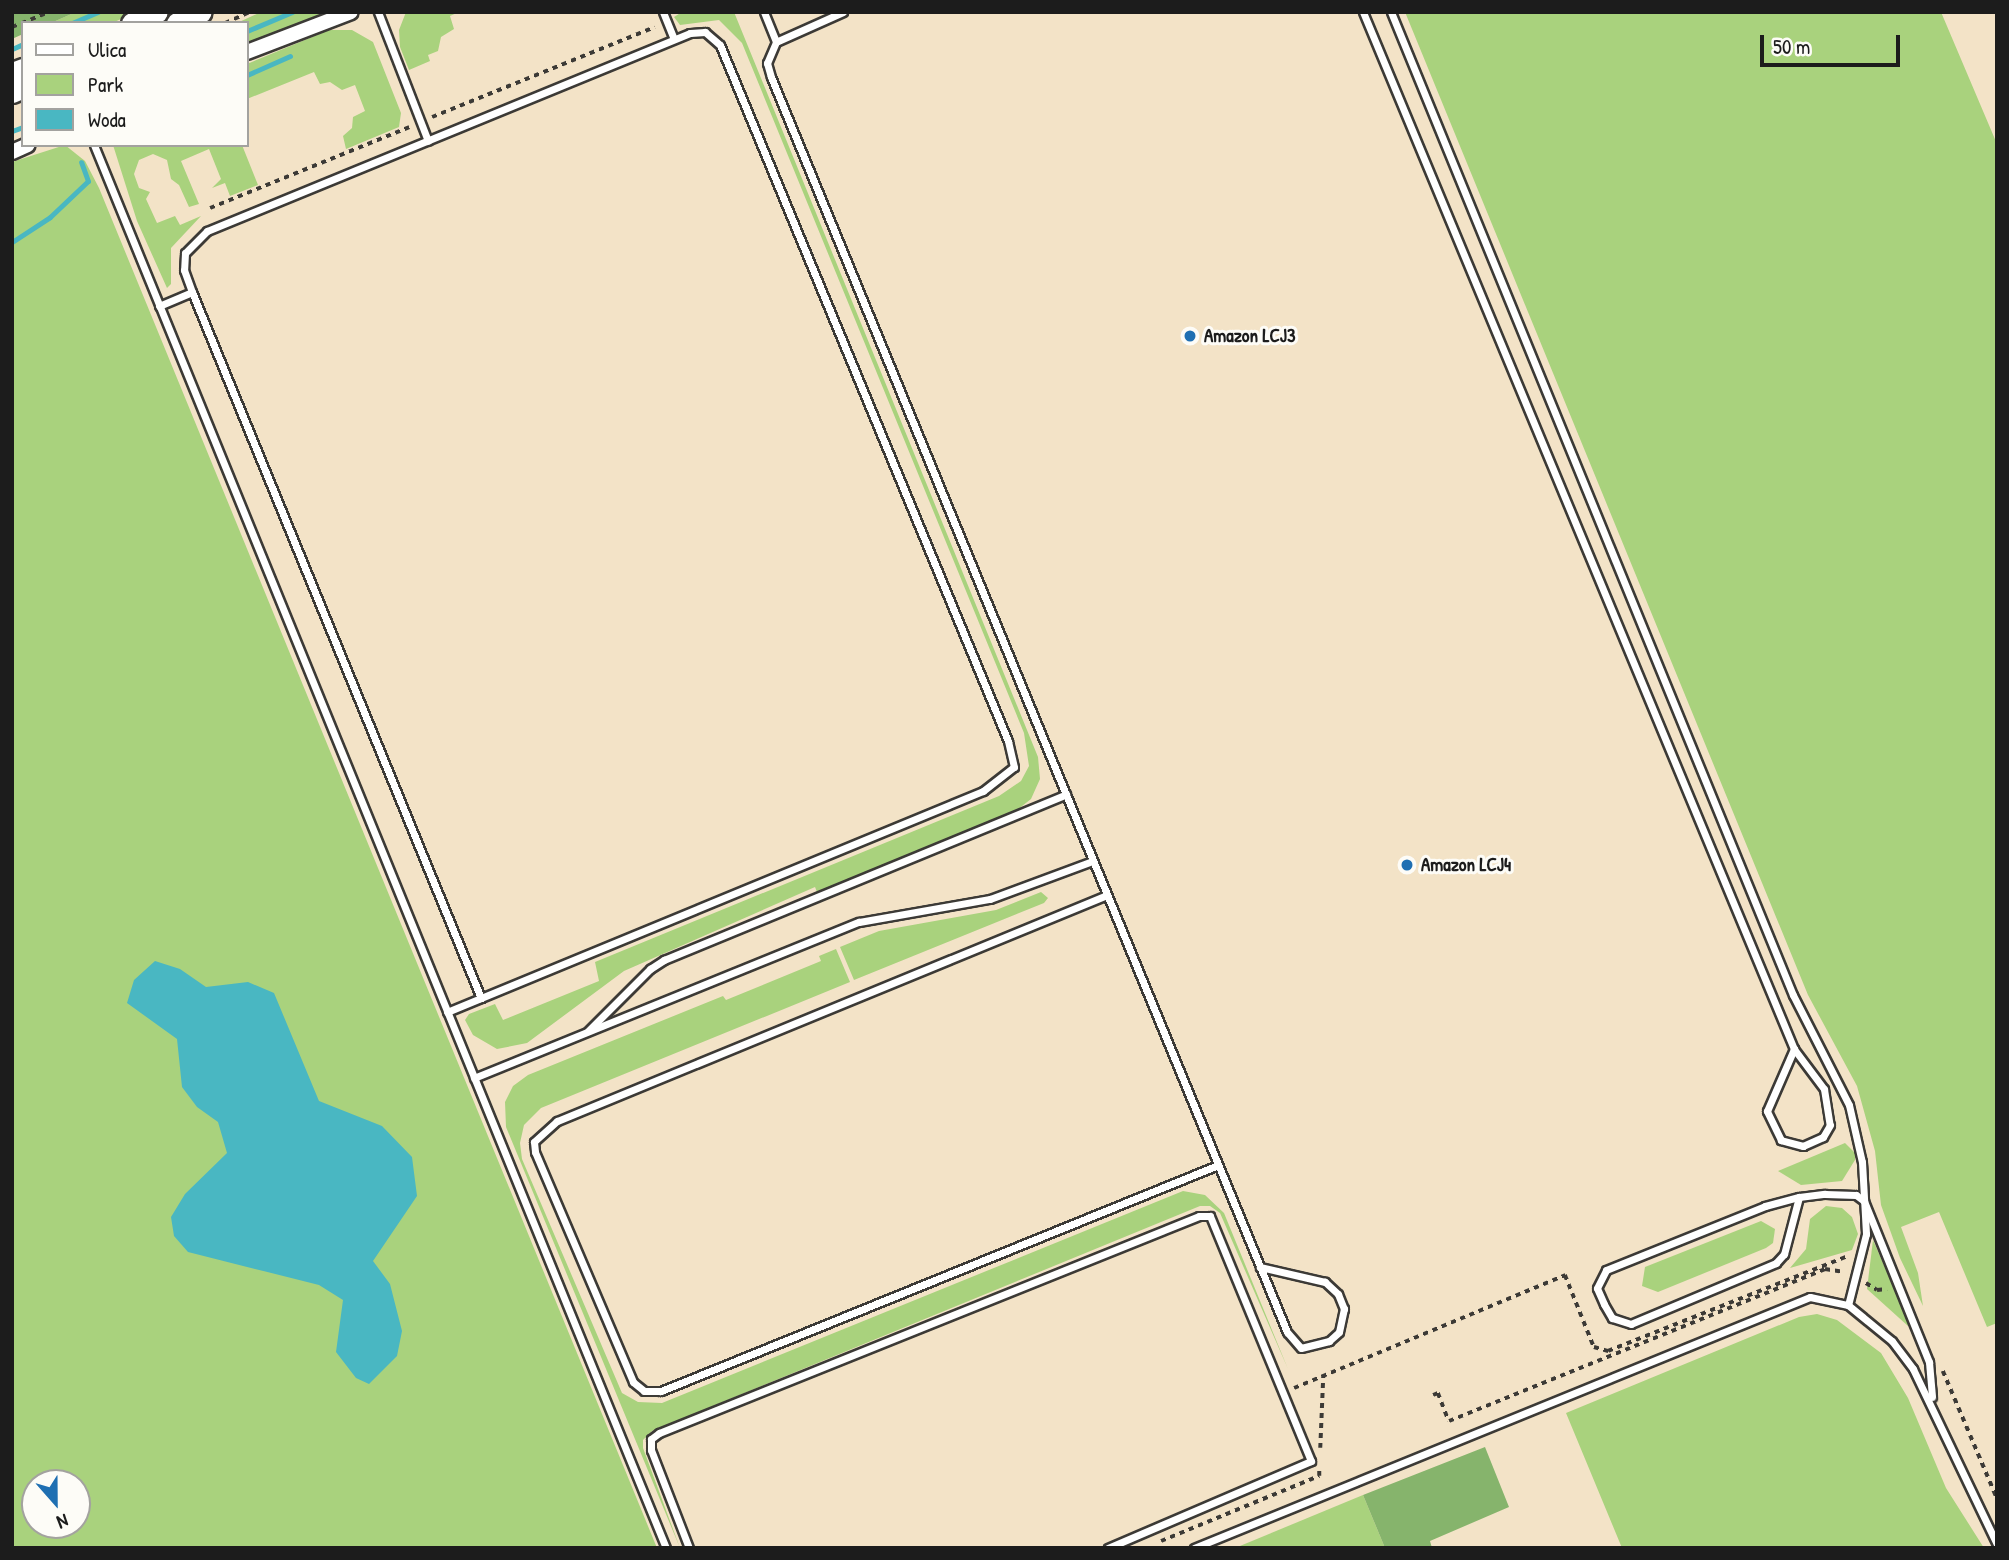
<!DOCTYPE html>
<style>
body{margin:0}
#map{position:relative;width:2009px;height:1560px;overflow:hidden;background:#f3e3c7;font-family:"Patrick Hand",sans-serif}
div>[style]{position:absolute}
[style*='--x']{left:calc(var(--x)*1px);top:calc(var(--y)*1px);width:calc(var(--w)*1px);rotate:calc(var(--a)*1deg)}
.green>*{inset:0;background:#a9d27d}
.forest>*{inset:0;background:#86b46c}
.water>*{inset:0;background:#49b7c2}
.stream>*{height:5px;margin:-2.5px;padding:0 2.5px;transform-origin:2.5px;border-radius:2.5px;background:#49b7c2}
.path>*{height:3.5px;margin-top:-1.75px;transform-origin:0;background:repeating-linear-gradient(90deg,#3c3a36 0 5px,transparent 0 10px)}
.roads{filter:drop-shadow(2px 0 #3c3a36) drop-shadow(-2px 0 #3c3a36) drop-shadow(0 2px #3c3a36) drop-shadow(0 -2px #3c3a36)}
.service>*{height:7px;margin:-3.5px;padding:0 3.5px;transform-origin:3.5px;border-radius:3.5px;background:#fff}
.minor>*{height:14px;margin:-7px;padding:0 7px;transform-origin:7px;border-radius:7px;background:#fff}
.secondary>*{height:21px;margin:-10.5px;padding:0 10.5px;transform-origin:10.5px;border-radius:10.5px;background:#fff}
.dots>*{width:19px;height:19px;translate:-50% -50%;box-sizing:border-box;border:4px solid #fdfcf7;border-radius:50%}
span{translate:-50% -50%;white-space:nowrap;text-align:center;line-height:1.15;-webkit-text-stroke:6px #fdfcf7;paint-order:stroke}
.poi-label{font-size:19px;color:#1c1c1c;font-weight:700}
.left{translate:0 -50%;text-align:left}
.frame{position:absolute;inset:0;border:14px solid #1c1c1c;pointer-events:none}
.legend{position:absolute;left:21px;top:21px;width:228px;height:126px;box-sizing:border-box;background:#fdfcf7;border:2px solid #a3a29f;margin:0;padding:9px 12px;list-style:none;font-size:21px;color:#1c1c1c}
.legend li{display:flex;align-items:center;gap:14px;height:35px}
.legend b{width:35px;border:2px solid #a3a29f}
.north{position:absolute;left:21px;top:1469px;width:70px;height:70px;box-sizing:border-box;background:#fdfcf7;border:2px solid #a3a29f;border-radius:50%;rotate:159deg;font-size:19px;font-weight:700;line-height:28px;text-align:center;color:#1c1c1c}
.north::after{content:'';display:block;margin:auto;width:24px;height:32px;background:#1f6fb2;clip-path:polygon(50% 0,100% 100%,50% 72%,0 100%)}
.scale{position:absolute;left:1760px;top:35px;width:140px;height:32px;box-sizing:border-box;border:4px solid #1c1c1c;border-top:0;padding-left:9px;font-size:21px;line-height:24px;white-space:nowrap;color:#1c1c1c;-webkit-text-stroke:5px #fdfcf7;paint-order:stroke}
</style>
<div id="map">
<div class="green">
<div style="clip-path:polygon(76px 12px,137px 12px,112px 23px,51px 23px)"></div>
<div style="clip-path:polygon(261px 12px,326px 12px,247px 44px,247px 23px,237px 23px)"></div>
<div style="clip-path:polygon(406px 12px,459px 12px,450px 16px,454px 29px,441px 37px,438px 51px,428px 55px,430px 61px,409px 70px,400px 47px,399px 30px)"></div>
<div style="clip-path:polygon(682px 12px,734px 12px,1038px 757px,1040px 779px,1031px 799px,1017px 810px,817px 892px,815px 887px,624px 971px,527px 1043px,497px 1049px,473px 1035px,465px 1020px,469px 1014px,495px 1004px,503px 1020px,599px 981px,595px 962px,999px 796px,1021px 781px,1029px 766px,1024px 733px,742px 43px,719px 20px,680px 25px,674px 17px)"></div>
<div style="clip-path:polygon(1405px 12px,1941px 12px,1997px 144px,1997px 1323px,1987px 1327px,1939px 1212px,1901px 1227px,1918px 1273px,1923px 1306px,1900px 1258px,1881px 1205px,1875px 1151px,1857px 1086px,1808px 995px)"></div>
<div style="clip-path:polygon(329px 30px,352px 30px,373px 42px,401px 113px,399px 127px,346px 149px,343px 136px,352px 128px,353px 117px,365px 111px,355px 85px,342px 90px,330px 82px,320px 84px,314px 72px,247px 99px,247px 64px)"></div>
<div style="clip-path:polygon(evenodd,65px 145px,85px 161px,99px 188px,657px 1548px,13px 1548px,12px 162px,65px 145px,35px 1483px,77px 1483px,77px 1525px,35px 1525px,35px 1483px)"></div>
<div style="clip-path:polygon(113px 145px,242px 145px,258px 185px,230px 196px,225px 183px,212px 188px,221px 179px,209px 149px,181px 161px,199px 204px,189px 207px,179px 185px,171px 179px,167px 160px,153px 154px,139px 160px,134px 174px,139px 188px,150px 192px,146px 199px,157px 223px,175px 216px,180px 225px,201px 216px,171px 248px,171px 284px,167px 288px,137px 221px)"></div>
<div style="clip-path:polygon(1041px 892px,1048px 898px,1044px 903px,854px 980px,840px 947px,879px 931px,996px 910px)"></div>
<div style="clip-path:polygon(836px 949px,850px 982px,541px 1108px,524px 1125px,520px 1143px,522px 1159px,622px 1393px,638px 1402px,662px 1403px,1183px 1191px,1205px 1195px,1224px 1213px,1288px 1369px,1220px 1213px,1210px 1206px,1200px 1206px,652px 1431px,643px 1440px,643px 1448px,680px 1548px,506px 1127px,505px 1102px,513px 1086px,528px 1075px,723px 996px,726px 1000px,821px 961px,819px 956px)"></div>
<div style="clip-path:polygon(1845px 1143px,1855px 1153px,1855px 1160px,1842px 1181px,1801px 1185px,1778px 1171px)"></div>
<div style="clip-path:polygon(1826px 1206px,1842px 1208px,1852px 1217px,1858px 1234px,1852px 1250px,1790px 1268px,1806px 1249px,1810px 1219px)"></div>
<div style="clip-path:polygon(1761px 1221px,1775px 1229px,1773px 1243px,1766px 1248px,1658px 1292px,1642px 1286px,1645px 1267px)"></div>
<div style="clip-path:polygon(1873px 1240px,1909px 1323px,1908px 1326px,1867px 1289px)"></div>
<div style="clip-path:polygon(1817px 1314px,1837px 1320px,1881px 1353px,1908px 1398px,1946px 1488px,1984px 1548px,1622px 1548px,1566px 1413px,1799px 1317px)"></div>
<div style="clip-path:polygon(1363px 1495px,1385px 1548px,1235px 1548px)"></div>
</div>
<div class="forest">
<div style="clip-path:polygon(12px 12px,76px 12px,51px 23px,23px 23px,23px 34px,12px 39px)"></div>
<div style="clip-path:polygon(1485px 1447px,1509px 1507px,1430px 1541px,1432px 1548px,1385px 1548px,1363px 1495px)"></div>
</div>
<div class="water">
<div style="clip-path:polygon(155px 961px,180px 969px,206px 987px,248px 982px,274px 993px,319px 1101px,382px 1126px,412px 1157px,417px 1196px,373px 1261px,390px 1284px,402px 1331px,397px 1356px,369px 1384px,356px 1378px,336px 1352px,343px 1300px,319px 1285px,188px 1252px,174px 1236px,171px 1217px,185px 1194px,227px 1153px,218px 1122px,197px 1107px,182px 1087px,177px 1039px,127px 1003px,134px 980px)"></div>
</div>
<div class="stream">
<div style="--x:72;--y:23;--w:28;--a:-23"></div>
<div style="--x:247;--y:31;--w:49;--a:-22.9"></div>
<div style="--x:12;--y:49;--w:12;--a:-24"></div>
<div style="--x:247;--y:75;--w:47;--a:-23.8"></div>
<div style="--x:12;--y:131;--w:12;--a:-20"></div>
<div style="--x:12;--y:242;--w:45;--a:-33.3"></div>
<div style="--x:50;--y:217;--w:52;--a:-43.5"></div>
<div style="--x:88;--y:181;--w:20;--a:-110"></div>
</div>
<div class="path">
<div style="--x:225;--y:23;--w:27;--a:-24"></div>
<div style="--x:12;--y:27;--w:40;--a:-22"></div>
<div style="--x:432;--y:117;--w:240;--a:-22"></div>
<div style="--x:210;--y:208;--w:215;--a:-22.1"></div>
<div style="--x:1866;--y:1283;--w:13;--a:32"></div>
<div style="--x:1877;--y:1290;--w:10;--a:-6"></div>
<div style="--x:1943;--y:1371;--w:138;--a:67"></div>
<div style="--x:1294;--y:1388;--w:294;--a:-22.6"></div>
<div style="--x:1565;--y:1275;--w:78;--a:68.1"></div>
<div style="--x:1594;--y:1347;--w:15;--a:16"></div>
<div style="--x:1608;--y:1351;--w:258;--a:-21.6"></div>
<div style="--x:1433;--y:1395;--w:5;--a:-22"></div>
<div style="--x:1438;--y:1393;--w:30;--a:69"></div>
<div style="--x:1449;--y:1421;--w:406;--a:-22"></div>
<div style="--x:1825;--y:1269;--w:18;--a:9"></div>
<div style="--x:1320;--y:1448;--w:72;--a:-87.6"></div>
<div style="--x:1161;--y:1541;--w:171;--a:-22.4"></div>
<div style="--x:1319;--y:1476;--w:7;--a:-90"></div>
</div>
<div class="roads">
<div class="service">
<div style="--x:378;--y:12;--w:138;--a:68.8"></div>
<div style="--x:663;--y:12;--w:29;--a:68"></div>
<div style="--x:764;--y:12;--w:32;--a:68"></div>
<div style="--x:843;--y:12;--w:73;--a:155.9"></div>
<div style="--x:776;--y:42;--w:23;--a:113"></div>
<div style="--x:767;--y:63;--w:15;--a:74"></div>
<div style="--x:771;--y:77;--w:1357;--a:67.65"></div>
<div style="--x:1287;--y:1332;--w:21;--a:49"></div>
<div style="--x:1301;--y:1348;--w:29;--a:-14"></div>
<div style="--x:1329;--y:1341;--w:13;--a:-42"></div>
<div style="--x:1339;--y:1332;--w:24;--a:-78"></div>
<div style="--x:1344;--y:1309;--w:16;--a:-112"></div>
<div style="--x:1338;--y:1294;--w:18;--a:-137"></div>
<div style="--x:1325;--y:1282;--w:67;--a:-167"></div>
<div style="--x:1363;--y:12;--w:1123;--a:67.43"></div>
<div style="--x:1794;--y:1049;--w:50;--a:53.1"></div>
<div style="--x:1824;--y:1089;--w:36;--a:81"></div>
<div style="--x:1830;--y:1125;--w:14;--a:120"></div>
<div style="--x:1823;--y:1137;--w:22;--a:156"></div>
<div style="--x:1803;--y:1146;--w:23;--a:-165"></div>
<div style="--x:1781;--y:1140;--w:32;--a:-116"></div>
<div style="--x:1767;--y:1111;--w:68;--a:-66.5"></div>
<div style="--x:1391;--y:12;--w:1062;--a:67.76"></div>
<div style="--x:1793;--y:995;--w:123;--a:63"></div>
<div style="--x:1849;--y:1105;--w:58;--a:77.2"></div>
<div style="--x:1862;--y:1162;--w:72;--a:86.8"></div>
<div style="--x:1866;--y:1234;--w:73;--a:104.2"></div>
<div style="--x:94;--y:145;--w:1515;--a:67.82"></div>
<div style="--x:159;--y:306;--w:36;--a:-23"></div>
<div style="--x:1107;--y:895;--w:595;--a:157.66"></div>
<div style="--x:557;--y:1121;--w:31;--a:138"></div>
<div style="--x:534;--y:1142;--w:10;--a:84"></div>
<div style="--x:535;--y:1152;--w:250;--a:66.9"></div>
<div style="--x:633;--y:1382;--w:14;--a:39"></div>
<div style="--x:644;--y:1391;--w:17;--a:0"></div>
<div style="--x:661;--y:1391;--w:601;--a:-22.08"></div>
<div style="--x:447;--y:1012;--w:580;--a:-22.41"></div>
<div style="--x:983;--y:791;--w:39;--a:-38"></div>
<div style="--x:1014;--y:767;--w:27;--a:-103"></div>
<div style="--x:1008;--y:741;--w:753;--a:-112.48"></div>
<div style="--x:720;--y:45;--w:20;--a:-139"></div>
<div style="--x:705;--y:32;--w:15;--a:176"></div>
<div style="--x:690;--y:33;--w:522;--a:157.71"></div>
<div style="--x:207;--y:231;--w:31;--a:135"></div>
<div style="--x:185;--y:253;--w:17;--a:93"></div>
<div style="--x:184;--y:270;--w:23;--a:70"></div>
<div style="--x:192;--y:292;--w:763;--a:67.74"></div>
<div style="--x:588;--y:1031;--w:88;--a:-45"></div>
<div style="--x:650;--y:969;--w:17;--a:-33"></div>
<div style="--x:664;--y:960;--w:435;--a:-22.4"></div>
<div style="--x:474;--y:1078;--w:415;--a:-22.1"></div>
<div style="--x:859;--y:922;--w:133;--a:-10"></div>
<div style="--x:990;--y:899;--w:110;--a:-20.3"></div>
<div style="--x:1799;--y:1197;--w:59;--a:104.7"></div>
<div style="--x:1784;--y:1254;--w:12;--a:132"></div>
<div style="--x:1776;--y:1263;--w:157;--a:157.2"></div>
<div style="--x:1631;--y:1324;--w:20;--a:-162"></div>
<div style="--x:1612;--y:1318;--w:16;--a:-120"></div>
<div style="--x:1604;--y:1304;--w:17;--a:-114"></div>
<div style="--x:1597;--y:1288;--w:20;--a:-63"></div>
<div style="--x:1606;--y:1270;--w:171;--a:-21.9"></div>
<div style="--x:1765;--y:1206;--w:35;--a:-15"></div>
<div style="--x:1799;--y:1197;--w:26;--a:-7"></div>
<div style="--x:1825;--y:1194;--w:31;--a:2"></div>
<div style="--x:1856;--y:1195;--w:10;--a:37"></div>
<div style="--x:1864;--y:1201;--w:174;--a:68"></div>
<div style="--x:1929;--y:1362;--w:35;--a:85"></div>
<div style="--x:689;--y:1548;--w:105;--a:-111.2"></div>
<div style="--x:651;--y:1450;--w:11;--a:-90"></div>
<div style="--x:651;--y:1439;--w:10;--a:-37"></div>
<div style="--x:659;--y:1433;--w:582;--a:-21.89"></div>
<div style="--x:1199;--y:1216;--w:11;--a:0"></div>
<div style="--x:1210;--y:1216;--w:265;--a:67.6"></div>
<div style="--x:1311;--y:1461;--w:221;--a:156.8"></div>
<div style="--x:1194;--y:1548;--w:665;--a:-22.17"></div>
<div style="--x:1810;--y:1297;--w:39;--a:12"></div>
<div style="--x:1848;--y:1305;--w:57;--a:39.3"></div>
<div style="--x:1892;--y:1341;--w:35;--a:53"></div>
<div style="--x:1913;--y:1369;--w:194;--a:64.4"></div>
</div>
<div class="minor">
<div style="--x:247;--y:52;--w:111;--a:-21"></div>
<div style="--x:12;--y:152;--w:17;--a:-24"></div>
</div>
<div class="secondary">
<div style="--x:132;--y:23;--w:27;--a:-24"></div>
<div style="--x:177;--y:23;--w:26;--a:-25"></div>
<div style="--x:12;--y:73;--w:12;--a:-20"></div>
<div style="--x:12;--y:92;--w:12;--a:-24"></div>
</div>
</div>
<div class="dots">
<div style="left:1190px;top:336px;background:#1f6fb2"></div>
<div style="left:1407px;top:865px;background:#1f6fb2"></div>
</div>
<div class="poi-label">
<span class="left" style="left:1204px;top:336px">Amazon LCJ3</span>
<span class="left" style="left:1421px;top:865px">Amazon LCJ4</span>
</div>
<div class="frame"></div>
<ul class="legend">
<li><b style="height:9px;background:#fff"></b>Ulica</li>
<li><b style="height:19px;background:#a9d27d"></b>Park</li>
<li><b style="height:19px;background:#49b7c2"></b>Woda</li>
</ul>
<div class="north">N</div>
<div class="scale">50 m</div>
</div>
